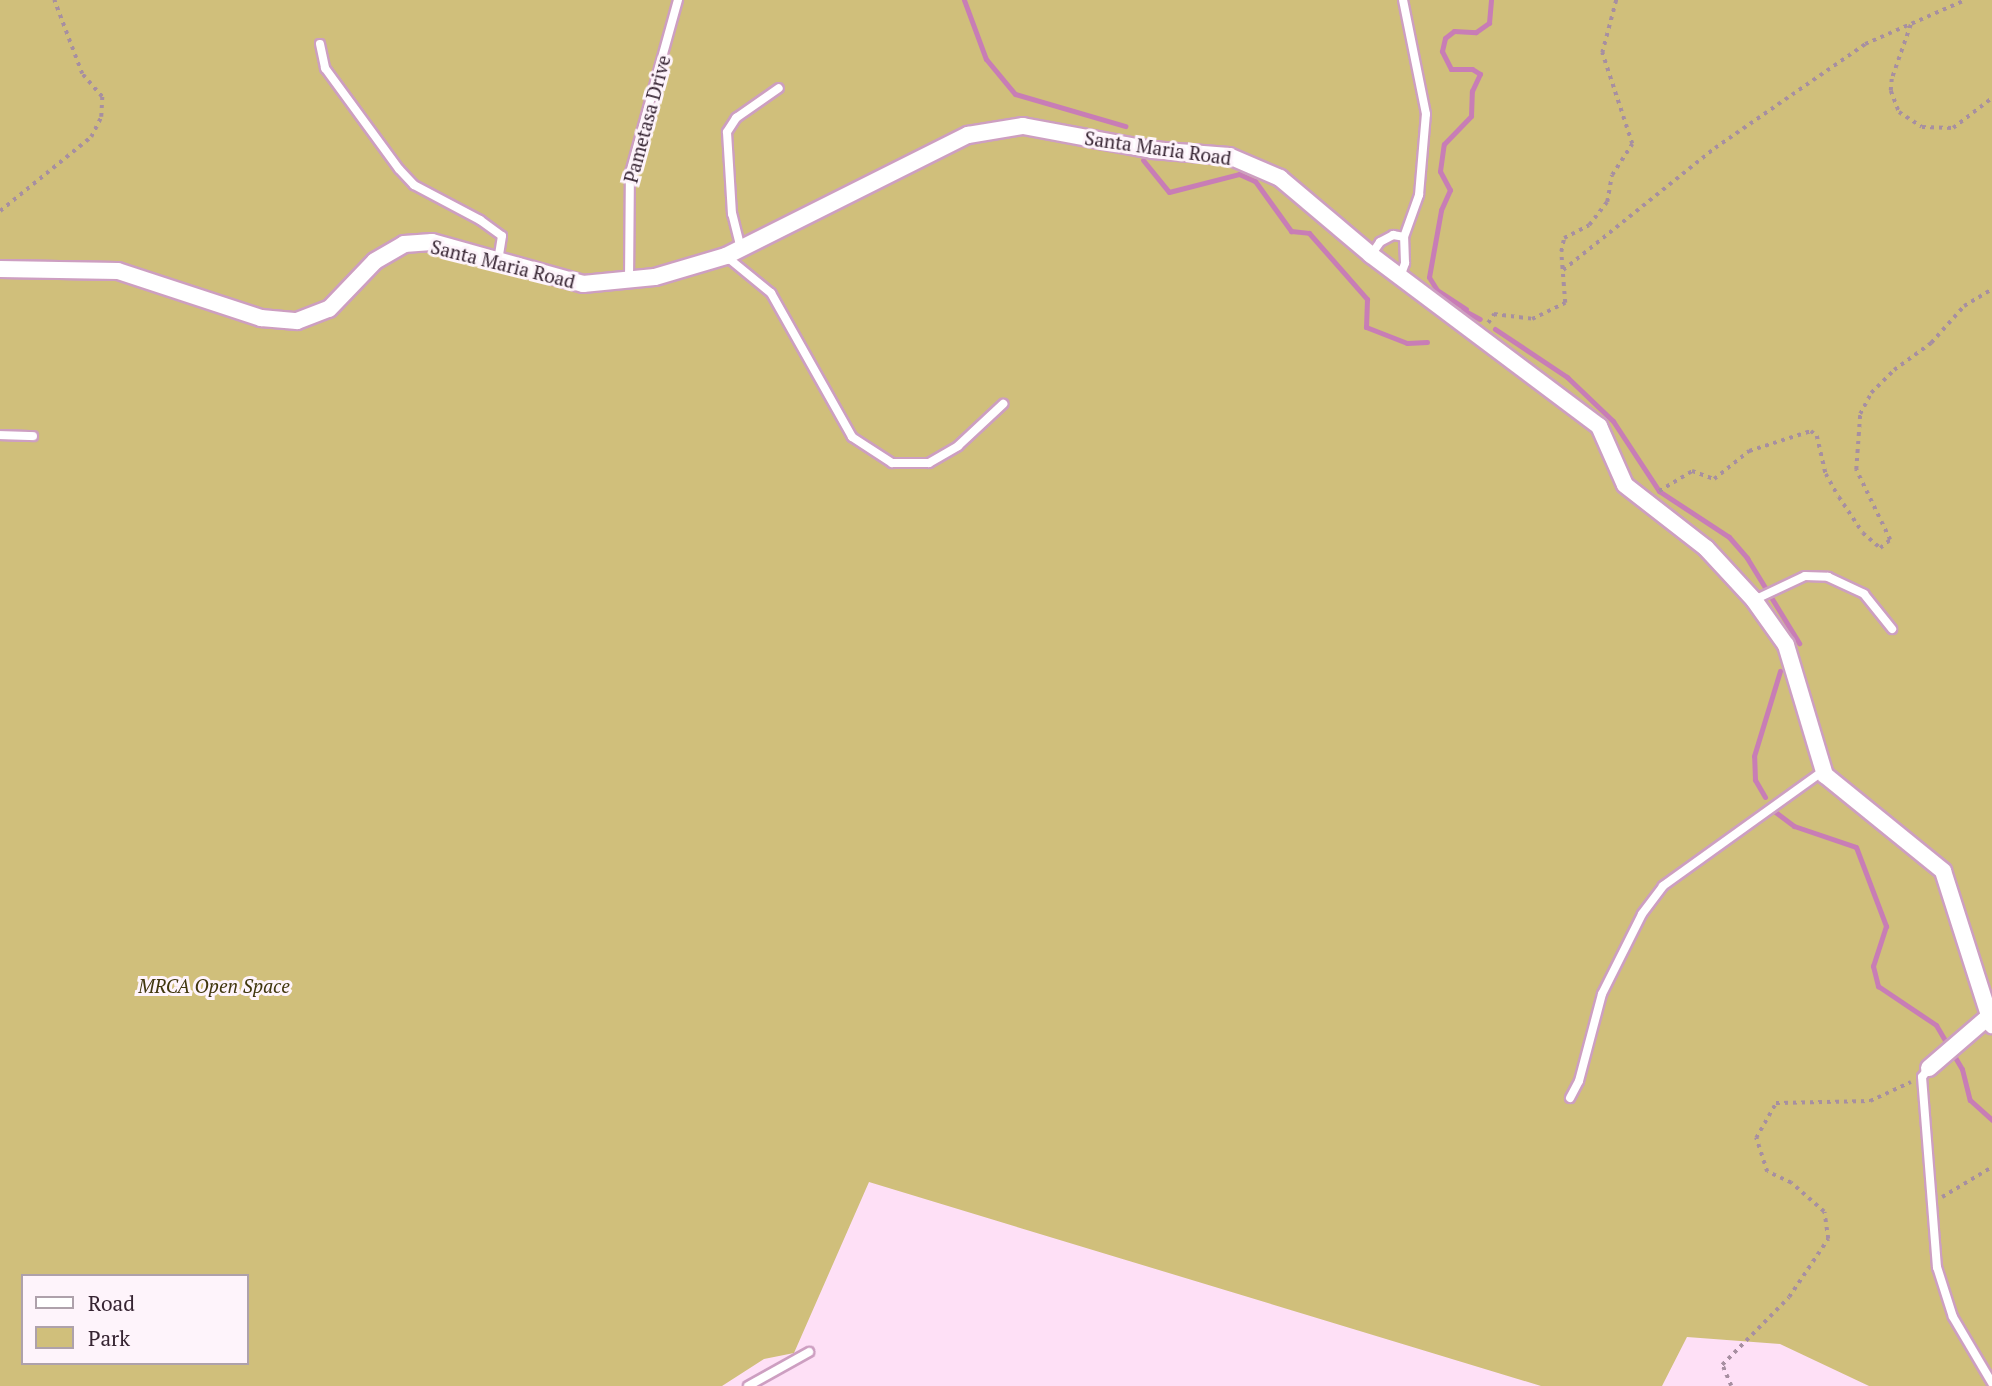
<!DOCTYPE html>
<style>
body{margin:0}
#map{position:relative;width:1992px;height:1386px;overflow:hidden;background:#fee0f6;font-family:"PT Serif",serif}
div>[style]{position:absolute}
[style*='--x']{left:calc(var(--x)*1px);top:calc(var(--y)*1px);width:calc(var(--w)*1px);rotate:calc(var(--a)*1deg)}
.green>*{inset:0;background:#d0bf7b}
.stream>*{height:5px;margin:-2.5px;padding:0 2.5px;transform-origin:2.5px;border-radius:2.5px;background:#c87db6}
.path>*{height:3.5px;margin-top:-1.75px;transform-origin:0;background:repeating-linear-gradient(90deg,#a78fa1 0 3.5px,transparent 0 8.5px)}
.roads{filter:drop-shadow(2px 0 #cd9fc1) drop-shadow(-2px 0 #cd9fc1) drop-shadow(0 2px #cd9fc1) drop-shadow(0 -2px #cd9fc1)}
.lane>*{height:8px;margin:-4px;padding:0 4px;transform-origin:4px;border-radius:4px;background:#fff}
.street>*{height:16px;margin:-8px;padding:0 8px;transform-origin:8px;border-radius:8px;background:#fff}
span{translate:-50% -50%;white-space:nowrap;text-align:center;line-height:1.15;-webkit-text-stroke:6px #fef4fb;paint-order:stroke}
.street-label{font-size:19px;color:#362432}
.park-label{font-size:19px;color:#40360d;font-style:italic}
.legend{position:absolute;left:21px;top:1274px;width:228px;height:91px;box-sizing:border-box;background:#fef4fb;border:2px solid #aea1ab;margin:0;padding:9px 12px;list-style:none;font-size:21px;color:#362432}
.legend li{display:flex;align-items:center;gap:14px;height:35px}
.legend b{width:35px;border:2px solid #aea1ab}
</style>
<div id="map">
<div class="green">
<div style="clip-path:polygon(evenodd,0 0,1992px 0,1992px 1386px,1869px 1386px,1780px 1344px,1687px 1337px,1662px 1386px,1541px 1386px,869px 1182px,794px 1353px,764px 1359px,722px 1386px,0 1386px,0 0,23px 1276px,247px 1276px,247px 1363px,23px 1363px,23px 1276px)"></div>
</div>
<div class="stream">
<div style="--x:964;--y:0;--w:63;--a:69.6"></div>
<div style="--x:986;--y:59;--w:45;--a:50.4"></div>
<div style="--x:1015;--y:94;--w:115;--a:16.2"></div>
<div style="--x:1143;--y:160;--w:41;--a:50.9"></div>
<div style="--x:1169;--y:192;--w:72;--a:-14.4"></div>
<div style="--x:1239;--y:174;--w:17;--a:24"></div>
<div style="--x:1255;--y:181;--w:62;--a:54.2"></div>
<div style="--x:1291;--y:231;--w:18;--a:6"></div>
<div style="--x:1309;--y:233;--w:88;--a:48.7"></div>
<div style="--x:1367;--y:299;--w:28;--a:92"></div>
<div style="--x:1366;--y:327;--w:44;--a:21.3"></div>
<div style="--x:1407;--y:343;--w:20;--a:-3"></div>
<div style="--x:1466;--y:309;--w:35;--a:-147"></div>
<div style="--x:1437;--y:290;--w:15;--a:-122"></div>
<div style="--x:1429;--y:277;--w:68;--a:-79.8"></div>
<div style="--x:1441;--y:210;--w:22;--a:-66"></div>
<div style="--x:1450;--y:190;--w:21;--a:-118"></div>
<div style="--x:1440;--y:171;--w:27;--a:-82"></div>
<div style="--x:1444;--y:144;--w:39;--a:-46"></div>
<div style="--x:1471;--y:116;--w:25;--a:-88"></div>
<div style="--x:1472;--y:91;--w:19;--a:-65"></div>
<div style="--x:1480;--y:74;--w:9;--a:-148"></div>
<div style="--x:1472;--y:69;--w:21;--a:180"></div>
<div style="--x:1451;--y:69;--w:20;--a:-117"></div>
<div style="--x:1442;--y:51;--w:13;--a:-77"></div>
<div style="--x:1445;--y:38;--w:11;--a:-38"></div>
<div style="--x:1454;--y:31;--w:22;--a:3"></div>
<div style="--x:1476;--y:32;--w:16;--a:-35"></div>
<div style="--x:1489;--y:23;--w:23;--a:-85"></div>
<div style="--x:1463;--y:310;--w:19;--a:28"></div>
<div style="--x:1495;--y:329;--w:87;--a:33.7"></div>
<div style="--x:1567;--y:377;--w:64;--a:43.7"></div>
<div style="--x:1613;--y:421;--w:84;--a:56.7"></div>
<div style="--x:1659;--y:491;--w:84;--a:33.3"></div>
<div style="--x:1729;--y:537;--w:28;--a:49"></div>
<div style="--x:1747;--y:558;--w:100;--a:58.5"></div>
<div style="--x:1765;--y:797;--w:20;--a:-120"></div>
<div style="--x:1755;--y:780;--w:24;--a:-92"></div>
<div style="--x:1754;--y:756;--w:89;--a:-73"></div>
<div style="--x:1774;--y:811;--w:25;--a:37"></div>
<div style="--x:1794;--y:826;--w:65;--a:18.7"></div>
<div style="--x:1856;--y:847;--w:85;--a:69.2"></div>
<div style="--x:1886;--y:926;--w:42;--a:108"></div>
<div style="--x:1873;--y:966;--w:21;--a:76"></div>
<div style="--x:1878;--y:986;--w:70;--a:33.9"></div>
<div style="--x:1936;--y:1025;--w:51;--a:59.4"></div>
<div style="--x:1962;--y:1069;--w:32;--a:76"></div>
<div style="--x:1970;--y:1100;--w:30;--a:42"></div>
</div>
<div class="path">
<div style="--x:1911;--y:25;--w:57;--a:109.4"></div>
<div style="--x:1892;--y:79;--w:12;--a:95"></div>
<div style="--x:1891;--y:91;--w:22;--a:69"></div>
<div style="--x:1899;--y:112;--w:27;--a:33"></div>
<div style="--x:1922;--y:127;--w:31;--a:2"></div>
<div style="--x:1953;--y:128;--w:49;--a:-37.6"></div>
<div style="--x:0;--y:211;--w:117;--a:-39.1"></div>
<div style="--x:91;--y:137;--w:22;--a:-63"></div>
<div style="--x:101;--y:117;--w:20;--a:-87"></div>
<div style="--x:102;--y:97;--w:30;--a:-131"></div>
<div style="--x:82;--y:74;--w:79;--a:-110.7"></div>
<div style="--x:1563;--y:270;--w:195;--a:-38.8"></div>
<div style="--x:1715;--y:148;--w:183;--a:-34.7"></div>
<div style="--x:1865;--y:44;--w:109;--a:-23.7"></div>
<div style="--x:1488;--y:323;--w:11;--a:-56"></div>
<div style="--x:1494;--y:314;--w:38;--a:7"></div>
<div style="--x:1532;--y:319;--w:37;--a:-26"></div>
<div style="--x:1565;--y:303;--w:51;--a:-94.5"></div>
<div style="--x:1561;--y:252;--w:14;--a:-78"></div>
<div style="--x:1564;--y:238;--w:28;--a:-27"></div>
<div style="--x:1589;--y:225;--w:29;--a:-52"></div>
<div style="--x:1607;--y:202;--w:27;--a:-80"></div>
<div style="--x:1612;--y:175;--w:37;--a:-57"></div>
<div style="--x:1632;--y:144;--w:96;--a:-108.2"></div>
<div style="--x:1602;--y:53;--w:55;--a:-75.2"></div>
<div style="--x:1659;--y:491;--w:39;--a:-31"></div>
<div style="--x:1692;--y:471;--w:23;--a:20"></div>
<div style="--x:1714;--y:479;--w:45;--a:-38.7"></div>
<div style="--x:1749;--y:451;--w:65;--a:-17.9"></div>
<div style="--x:1811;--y:431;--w:8;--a:40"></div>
<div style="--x:1817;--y:436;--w:39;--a:77"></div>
<div style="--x:1826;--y:474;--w:26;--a:61"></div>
<div style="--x:1839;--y:497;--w:43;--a:56.3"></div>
<div style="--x:1863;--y:533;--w:23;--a:41"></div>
<div style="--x:1880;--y:548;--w:13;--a:-39"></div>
<div style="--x:1890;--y:540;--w:78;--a:-115.9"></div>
<div style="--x:1856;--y:470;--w:56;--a:-85.9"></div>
<div style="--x:1860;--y:414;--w:24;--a:-62"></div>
<div style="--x:1871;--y:393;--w:33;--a:-45"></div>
<div style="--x:1894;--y:370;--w:46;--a:-36.1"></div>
<div style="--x:1931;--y:343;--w:50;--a:-48.3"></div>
<div style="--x:1964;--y:306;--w:33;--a:-31"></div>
<div style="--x:1942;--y:1197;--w:58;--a:-31"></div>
<div style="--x:1731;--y:1386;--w:23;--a:-113"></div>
<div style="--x:1722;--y:1365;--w:95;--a:-45.4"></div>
<div style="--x:1789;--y:1297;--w:70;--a:-56.1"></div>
<div style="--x:1828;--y:1239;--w:27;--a:-98"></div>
<div style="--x:1824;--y:1212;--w:44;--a:-138.7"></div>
<div style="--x:1791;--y:1183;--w:26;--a:-155"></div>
<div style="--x:1767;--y:1172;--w:36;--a:-108"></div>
<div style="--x:1756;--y:1138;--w:40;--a:-60.3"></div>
<div style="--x:1776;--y:1103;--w:94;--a:-1.2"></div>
<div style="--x:1870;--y:1101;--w:45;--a:-24.9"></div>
</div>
<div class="roads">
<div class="lane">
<div style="--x:320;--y:44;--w:25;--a:78"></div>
<div style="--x:325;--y:68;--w:125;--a:53.8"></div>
<div style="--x:399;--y:169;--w:22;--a:47"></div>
<div style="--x:414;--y:185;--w:75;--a:27.9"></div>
<div style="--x:480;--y:220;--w:27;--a:36"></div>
<div style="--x:502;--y:236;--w:25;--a:99"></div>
<div style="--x:741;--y:249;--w:36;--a:-104"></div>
<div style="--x:732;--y:214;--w:82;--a:-93.5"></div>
<div style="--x:727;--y:132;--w:17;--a:-57"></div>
<div style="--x:736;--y:118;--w:52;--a:-34.9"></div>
<div style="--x:1371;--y:255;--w:16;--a:-55"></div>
<div style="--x:1380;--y:242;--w:15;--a:-28"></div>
<div style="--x:1393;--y:235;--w:11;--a:10"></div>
<div style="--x:1404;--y:237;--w:45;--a:-70.3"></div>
<div style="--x:1419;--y:195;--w:81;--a:-85.1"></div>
<div style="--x:1426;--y:114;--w:116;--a:-101.4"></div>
<div style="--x:727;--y:257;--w:57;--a:39.3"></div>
<div style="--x:771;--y:293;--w:165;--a:60.6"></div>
<div style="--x:852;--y:437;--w:48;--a:33"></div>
<div style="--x:892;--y:463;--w:37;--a:0"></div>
<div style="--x:929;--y:463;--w:34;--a:-30"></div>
<div style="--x:958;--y:446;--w:62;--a:-43"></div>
<div style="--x:1400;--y:277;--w:15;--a:-70"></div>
<div style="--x:1405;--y:263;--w:26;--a:-92"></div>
<div style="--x:629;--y:281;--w:108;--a:-89.5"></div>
<div style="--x:630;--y:173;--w:180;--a:-74.5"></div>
<div style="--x:0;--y:435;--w:33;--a:2"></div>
<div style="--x:1754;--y:600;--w:56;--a:-25.2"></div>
<div style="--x:1805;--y:576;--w:23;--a:2"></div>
<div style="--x:1828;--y:577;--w:40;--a:25"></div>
<div style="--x:1864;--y:594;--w:45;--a:51.3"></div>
<div style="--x:1929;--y:1068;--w:11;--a:128"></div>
<div style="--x:1922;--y:1077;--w:191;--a:85.5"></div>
<div style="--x:1937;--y:1267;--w:52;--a:72.3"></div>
<div style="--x:1953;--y:1317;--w:77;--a:59.4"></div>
<div style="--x:1570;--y:1098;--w:19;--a:-62"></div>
<div style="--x:1579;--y:1081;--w:90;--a:-75.2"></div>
<div style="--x:1602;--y:994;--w:89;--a:-63.4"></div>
<div style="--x:1642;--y:914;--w:35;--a:-53"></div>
<div style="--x:1663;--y:886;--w:197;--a:-35.7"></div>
<div style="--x:748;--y:1386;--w:70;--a:-29.1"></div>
</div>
<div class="street">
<div style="--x:0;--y:269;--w:118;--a:1"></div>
<div style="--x:118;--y:271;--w:151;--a:18.2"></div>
<div style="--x:261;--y:318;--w:36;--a:5"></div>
<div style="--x:297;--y:321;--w:34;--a:-21"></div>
<div style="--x:329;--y:309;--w:66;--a:-46.2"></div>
<div style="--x:375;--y:261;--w:34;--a:-30"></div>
<div style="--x:404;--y:244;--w:28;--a:-4"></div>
<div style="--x:432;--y:242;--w:157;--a:15.5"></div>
<div style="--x:583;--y:284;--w:72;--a:-5.6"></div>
<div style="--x:655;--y:277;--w:74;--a:-16.5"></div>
<div style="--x:726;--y:256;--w:271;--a:-26.6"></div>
<div style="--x:968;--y:135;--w:56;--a:-9.3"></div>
<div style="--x:1023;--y:126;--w:131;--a:10.5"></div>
<div style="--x:1152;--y:150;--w:77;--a:4.5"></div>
<div style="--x:1229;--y:156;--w:56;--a:23.3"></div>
<div style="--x:1280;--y:178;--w:119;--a:40.2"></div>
<div style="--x:1371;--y:255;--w:285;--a:36.9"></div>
<div style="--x:1599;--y:426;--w:64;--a:66.2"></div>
<div style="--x:1625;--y:485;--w:103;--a:37.9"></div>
<div style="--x:1706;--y:548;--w:71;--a:47.3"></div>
<div style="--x:1754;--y:600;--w:55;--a:54.6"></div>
<div style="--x:1786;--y:645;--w:136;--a:73.3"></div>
<div style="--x:1825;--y:775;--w:152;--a:39.1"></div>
<div style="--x:1943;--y:871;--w:162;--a:72.3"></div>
<div style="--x:1929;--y:1068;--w:77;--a:-40.8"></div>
</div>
</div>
<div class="street-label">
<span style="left:647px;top:119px;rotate:-75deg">Pametasa Drive</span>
<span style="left:1158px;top:148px;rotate:8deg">Santa Maria Road</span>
<span style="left:503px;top:264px;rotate:14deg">Santa Maria Road</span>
</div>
<div class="park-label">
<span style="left:214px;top:986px">MRCA Open Space</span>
</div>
<ul class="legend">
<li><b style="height:9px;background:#fff"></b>Road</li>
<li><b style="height:19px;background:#d0bf7b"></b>Park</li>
</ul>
</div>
